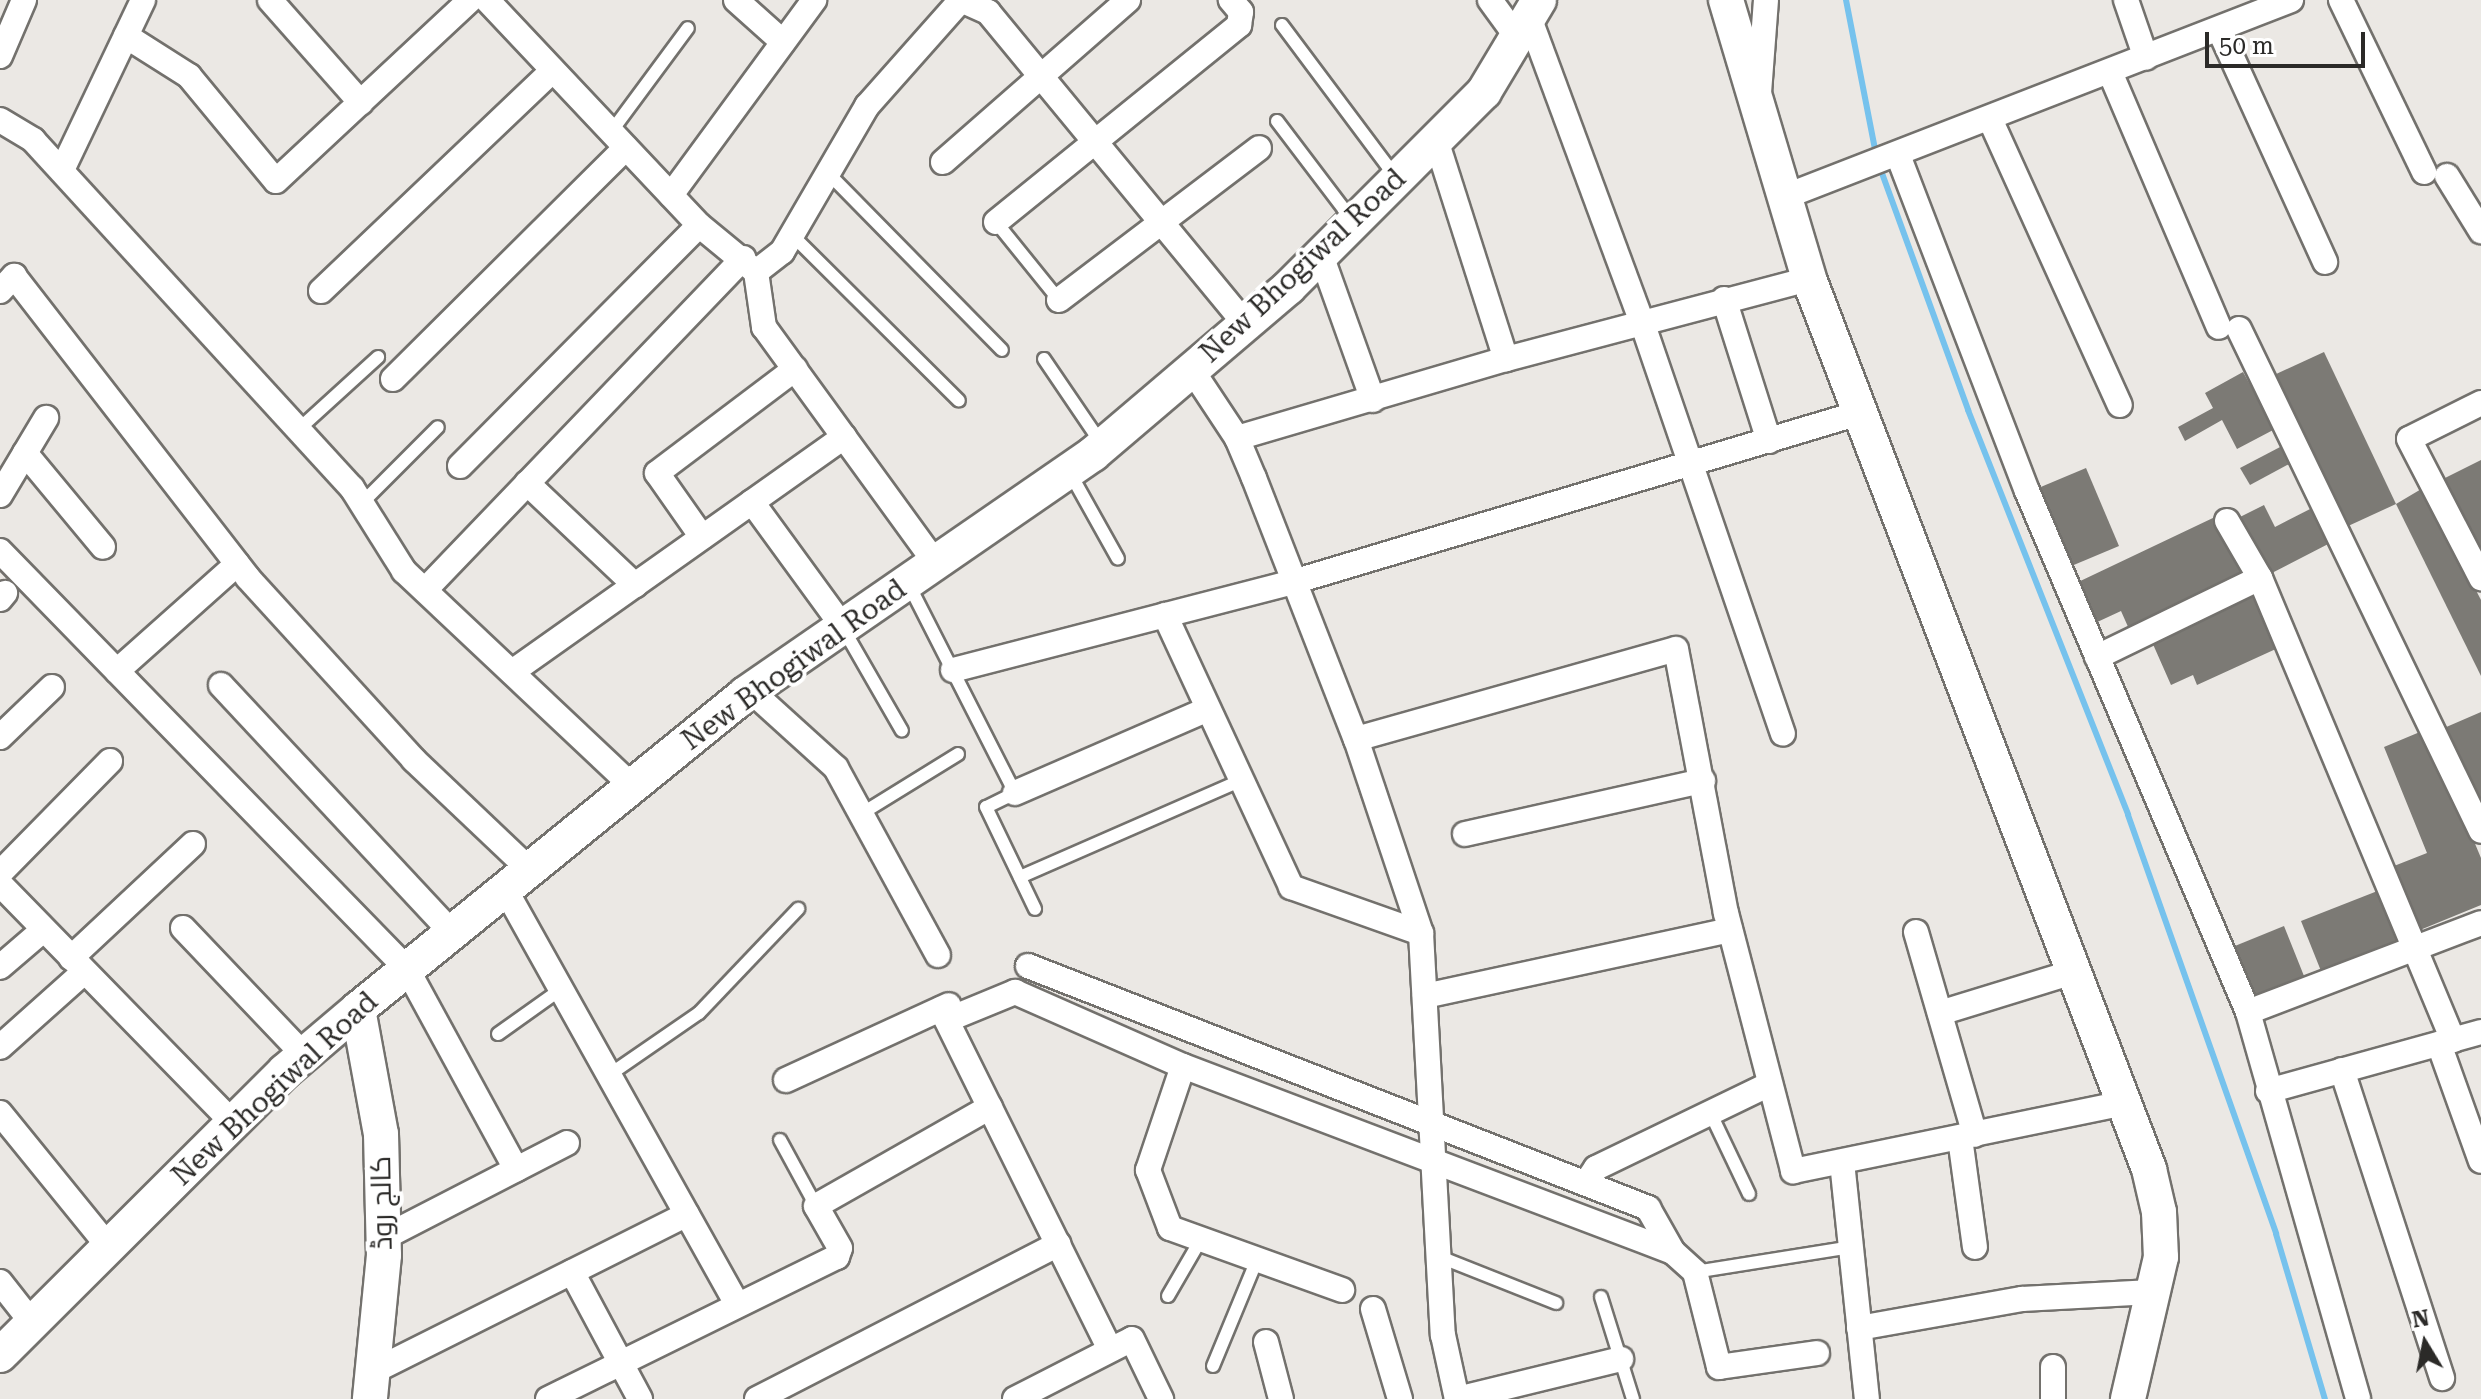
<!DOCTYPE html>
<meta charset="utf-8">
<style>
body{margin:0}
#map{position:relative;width:2481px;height:1399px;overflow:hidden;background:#ebe8e4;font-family:"Roboto Serif",Cairo,serif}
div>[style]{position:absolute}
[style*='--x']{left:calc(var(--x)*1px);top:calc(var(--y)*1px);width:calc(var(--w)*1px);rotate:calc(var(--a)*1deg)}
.stream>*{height:6px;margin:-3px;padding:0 3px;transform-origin:3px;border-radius:3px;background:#76c2ed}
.building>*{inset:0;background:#7c7a75}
.roads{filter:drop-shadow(2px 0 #73716d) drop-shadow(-2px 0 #73716d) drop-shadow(0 2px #73716d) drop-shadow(0 -2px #73716d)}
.lane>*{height:12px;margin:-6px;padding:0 6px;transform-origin:6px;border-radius:6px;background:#fff}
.street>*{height:24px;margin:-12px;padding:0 12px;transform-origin:12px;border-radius:12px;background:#fff}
.secondary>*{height:34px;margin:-17px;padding:0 17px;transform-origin:17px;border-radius:17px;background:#fff}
span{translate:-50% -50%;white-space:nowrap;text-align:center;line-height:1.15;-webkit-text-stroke:8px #fff;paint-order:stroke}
.street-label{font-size:28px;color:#2b2a28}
.north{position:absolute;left:2385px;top:1303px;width:80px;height:80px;-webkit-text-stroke:6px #fff;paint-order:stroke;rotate:350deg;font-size:22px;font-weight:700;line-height:32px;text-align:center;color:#2b2a28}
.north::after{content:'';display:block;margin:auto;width:28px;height:36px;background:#2b2a28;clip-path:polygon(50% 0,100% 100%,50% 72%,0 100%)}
.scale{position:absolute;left:2205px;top:32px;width:160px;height:36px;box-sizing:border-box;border:4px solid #2b2a28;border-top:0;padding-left:10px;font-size:24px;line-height:28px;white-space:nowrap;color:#2b2a28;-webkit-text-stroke:6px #fff;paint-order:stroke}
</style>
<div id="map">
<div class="stream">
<div style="--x:1846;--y:0;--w:157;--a:79"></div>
<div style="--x:1879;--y:165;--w:261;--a:70"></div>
<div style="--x:1968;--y:410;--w:435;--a:68.4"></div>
<div style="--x:2128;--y:815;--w:444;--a:70.5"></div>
<div style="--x:2276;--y:1234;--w:172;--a:73.5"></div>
</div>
<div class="building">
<div style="clip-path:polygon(2324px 352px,2396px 504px,2346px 527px,2274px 375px)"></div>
<div style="clip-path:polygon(2243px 372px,2275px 429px,2237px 449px,2222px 420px,2185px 441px,2178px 427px,2213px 408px,2205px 393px)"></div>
<div style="clip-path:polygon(2282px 446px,2291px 463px,2250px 485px,2240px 468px)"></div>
<div style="clip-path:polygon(2481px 460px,2481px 558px,2441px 480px)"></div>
<div style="clip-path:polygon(2086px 468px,2119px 546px,2069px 567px,2036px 489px)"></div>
<div style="clip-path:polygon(2423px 488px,2481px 600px,2481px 676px,2396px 504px)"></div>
<div style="clip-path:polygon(2264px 505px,2275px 527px,2316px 506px,2334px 541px,2268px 575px,2238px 518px)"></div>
<div style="clip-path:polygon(2215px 517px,2243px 575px,2129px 629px,2121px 611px,2093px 624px,2074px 584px)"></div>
<div style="clip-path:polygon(2254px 595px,2278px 648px,2197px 685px,2193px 675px,2171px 685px,2152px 642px)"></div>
<div style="clip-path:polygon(2481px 712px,2481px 806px,2444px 728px)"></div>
<div style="clip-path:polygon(2427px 729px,2481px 858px,2481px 905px,2420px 930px,2394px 866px,2427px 853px,2384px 747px)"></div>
<div style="clip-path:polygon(2380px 890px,2400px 940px,2321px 971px,2301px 921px)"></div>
<div style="clip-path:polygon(2284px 926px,2304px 976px,2250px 998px,2230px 948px)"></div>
</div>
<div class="roads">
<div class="lane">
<div style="--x:1282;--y:25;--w:189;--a:53.2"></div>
<div style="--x:1277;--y:121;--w:126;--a:52.8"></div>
<div style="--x:611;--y:132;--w:129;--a:-53.5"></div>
<div style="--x:828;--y:173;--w:248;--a:45.5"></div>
<div style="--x:996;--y:222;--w:100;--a:51.1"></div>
<div style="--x:792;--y:235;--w:235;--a:44.8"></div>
<div style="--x:1044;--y:359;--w:102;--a:55.8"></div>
<div style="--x:299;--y:429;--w:107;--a:-42.3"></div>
<div style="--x:1070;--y:473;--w:98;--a:60.8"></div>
<div style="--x:362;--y:503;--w:107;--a:-45"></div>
<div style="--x:908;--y:583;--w:236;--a:63"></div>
<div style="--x:1015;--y:793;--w:32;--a:154"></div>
<div style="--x:986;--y:807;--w:113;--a:64.3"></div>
<div style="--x:844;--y:630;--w:116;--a:60.1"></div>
<div style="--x:861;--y:814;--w:114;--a:-31.7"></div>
<div style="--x:1020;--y:877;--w:242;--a:-23.6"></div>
<div style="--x:498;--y:1034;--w:77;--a:-35.5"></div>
<div style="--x:609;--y:1075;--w:109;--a:-34.6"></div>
<div style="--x:699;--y:1013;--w:144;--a:-46.4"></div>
<div style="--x:1709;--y:1110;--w:93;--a:64.5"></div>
<div style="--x:780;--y:1140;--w:75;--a:61.4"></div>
<div style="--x:1440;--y:1257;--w:125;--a:21.6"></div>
<div style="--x:1695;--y:1272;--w:158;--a:-9.1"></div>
<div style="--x:1168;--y:1296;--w:66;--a:-59.9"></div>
<div style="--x:1601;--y:1297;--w:107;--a:72.6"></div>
<div style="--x:1213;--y:1366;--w:115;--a:-67.5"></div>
</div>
<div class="street">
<div style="--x:270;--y:0;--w:137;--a:48.5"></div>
<div style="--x:487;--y:0;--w:309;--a:46.7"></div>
<div style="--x:699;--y:225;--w:74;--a:39.5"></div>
<div style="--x:756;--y:272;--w:56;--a:81.7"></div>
<div style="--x:764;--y:327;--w:293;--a:54"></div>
<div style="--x:736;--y:0;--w:63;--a:41.8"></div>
<div style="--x:961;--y:0;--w:30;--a:24"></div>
<div style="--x:988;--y:12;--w:404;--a:50.5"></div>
<div style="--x:1490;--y:0;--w:46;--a:53.9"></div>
<div style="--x:2126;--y:0;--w:61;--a:71"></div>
<div style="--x:2341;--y:0;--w:191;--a:64.2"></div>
<div style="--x:1529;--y:17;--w:325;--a:69.7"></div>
<div style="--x:1642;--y:322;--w:435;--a:71.1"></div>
<div style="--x:2219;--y:29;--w:256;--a:65.5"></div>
<div style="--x:126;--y:36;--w:75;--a:32.4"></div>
<div style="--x:189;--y:76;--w:136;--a:50.4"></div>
<div style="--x:276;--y:181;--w:265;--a:-43"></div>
<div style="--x:0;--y:56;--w:61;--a:-66.8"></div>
<div style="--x:2110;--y:72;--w:277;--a:66.9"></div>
<div style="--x:1759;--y:93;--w:93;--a:-85.7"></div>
<div style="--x:1990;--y:119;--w:314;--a:65.6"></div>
<div style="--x:0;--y:120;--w:39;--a:31"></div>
<div style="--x:33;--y:140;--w:472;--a:47.5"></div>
<div style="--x:352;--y:488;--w:98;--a:57.9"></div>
<div style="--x:404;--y:571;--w:313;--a:43.3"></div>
<div style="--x:1436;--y:140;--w:230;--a:72.3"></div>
<div style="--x:1898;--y:155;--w:360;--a:69"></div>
<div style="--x:2027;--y:491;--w:566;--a:67.01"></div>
<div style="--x:2248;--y:1012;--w:402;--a:74.1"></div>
<div style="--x:943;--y:162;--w:246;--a:-41.2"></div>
<div style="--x:62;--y:170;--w:188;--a:-64.5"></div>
<div style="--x:2447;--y:176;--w:65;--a:58.3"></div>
<div style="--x:671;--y:195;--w:242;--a:-53.7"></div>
<div style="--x:1784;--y:197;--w:544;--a:-21.23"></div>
<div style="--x:996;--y:222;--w:313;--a:-39"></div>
<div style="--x:1239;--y:25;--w:13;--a:-81"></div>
<div style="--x:1241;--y:12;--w:16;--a:-130"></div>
<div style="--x:1321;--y:255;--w:154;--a:70.3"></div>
<div style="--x:756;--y:272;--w:33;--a:-38"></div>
<div style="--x:782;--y:252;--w:169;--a:-59.8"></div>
<div style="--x:867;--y:106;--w:142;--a:-48.4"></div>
<div style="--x:0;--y:291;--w:21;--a:-47"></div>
<div style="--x:14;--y:276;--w:382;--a:52.2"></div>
<div style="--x:248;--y:578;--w:246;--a:47.6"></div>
<div style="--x:414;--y:760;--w:160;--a:43.5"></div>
<div style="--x:321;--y:291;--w:320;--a:-43.6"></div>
<div style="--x:1724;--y:299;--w:149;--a:72.4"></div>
<div style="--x:1059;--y:300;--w:251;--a:-37.2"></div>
<div style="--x:2239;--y:329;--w:557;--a:64.26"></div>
<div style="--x:1192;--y:370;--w:82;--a:56.5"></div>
<div style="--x:1237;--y:438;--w:43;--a:67"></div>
<div style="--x:1254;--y:478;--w:280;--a:68.7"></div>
<div style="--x:1356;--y:739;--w:205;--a:71.5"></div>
<div style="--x:1421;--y:933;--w:403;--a:86.9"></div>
<div style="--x:1443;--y:1335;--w:66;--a:77.7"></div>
<div style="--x:393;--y:379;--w:328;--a:-44.8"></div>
<div style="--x:2481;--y:403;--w:80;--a:153.4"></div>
<div style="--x:2409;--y:439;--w:157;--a:62.6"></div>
<div style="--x:1237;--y:438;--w:280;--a:-16.4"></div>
<div style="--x:1506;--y:359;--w:313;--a:-14.8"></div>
<div style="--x:25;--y:453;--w:122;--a:50.3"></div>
<div style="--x:460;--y:466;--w:339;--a:-45.2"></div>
<div style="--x:527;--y:483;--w:149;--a:43.4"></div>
<div style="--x:0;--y:495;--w:90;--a:-59.1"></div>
<div style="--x:752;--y:502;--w:155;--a:53.9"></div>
<div style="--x:2227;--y:521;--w:66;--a:59.9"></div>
<div style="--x:2260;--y:578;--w:501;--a:67.33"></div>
<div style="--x:702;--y:537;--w:78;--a:-125.1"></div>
<div style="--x:657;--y:473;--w:173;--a:-37"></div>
<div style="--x:0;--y:551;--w:583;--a:45.76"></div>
<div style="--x:407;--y:969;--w:228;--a:61.4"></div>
<div style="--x:425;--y:590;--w:460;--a:-46.2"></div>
<div style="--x:0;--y:599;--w:8;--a:-50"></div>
<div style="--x:1165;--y:615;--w:300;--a:65.1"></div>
<div style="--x:1291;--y:887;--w:138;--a:19.5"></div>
<div style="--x:2097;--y:657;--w:181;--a:-25.9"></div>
<div style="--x:953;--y:670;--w:351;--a:-14.5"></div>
<div style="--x:1293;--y:582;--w:591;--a:-16.62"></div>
<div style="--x:117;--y:671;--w:161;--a:-41.7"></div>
<div style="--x:512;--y:672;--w:407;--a:-35.3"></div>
<div style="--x:221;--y:685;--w:339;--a:47"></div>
<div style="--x:750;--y:690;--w:116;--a:42.2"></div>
<div style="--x:836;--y:768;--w:213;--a:61.4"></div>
<div style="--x:0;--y:737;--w:72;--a:-43.9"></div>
<div style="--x:1356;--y:739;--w:332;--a:-15.7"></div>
<div style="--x:1676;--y:649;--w:269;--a:79.3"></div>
<div style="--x:1726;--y:913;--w:267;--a:75.4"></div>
<div style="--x:1793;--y:1171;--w:338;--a:-11.6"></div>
<div style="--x:1015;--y:793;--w:210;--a:-23.5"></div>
<div style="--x:1465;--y:834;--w:244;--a:-12.6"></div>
<div style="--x:0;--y:873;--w:157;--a:-45.5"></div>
<div style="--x:0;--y:884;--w:334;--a:45.7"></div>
<div style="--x:505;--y:889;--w:475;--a:60.8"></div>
<div style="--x:183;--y:928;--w:175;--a:46.4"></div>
<div style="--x:1916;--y:932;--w:211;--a:73.8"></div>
<div style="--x:71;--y:958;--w:167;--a:-43.1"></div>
<div style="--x:1028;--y:966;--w:666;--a:21.32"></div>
<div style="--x:1648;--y:1208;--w:51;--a:60.4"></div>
<div style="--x:1673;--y:1252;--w:30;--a:42"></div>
<div style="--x:1695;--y:1272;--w:98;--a:75.8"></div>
<div style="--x:1719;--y:1367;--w:99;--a:-8.1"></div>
<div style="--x:0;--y:967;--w:57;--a:-40.7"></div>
<div style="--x:1425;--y:996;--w:312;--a:-12.2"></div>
<div style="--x:941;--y:1009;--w:380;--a:63.6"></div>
<div style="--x:2248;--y:1012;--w:249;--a:-20.9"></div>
<div style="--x:1940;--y:1013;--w:139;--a:-17.1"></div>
<div style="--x:947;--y:1020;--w:74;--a:-22.4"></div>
<div style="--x:1015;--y:992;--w:184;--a:23.8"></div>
<div style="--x:1183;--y:1066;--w:524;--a:20.79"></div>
<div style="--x:2439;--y:1044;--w:124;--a:70.3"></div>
<div style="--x:0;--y:1047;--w:113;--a:-41.8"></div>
<div style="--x:1183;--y:1066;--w:110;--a:108.6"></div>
<div style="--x:1148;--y:1170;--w:62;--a:69.2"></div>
<div style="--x:1170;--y:1228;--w:183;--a:19.8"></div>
<div style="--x:2342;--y:1070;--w:324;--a:72"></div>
<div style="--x:786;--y:1080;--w:179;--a:-24.7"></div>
<div style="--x:2268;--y:1091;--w:221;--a:-15.5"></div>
<div style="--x:0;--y:1113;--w:173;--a:50.9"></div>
<div style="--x:1960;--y:1138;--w:110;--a:82.2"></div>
<div style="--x:1842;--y:1162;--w:238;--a:84"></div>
<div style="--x:1586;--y:1183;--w:18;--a:-56"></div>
<div style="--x:1596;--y:1168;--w:193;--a:-25.8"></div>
<div style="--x:383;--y:1238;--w:207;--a:-27.3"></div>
<div style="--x:572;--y:1272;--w:144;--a:61.8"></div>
<div style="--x:0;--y:1282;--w:53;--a:51.8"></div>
<div style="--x:1373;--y:1309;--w:94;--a:73.3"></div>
<div style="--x:1859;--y:1328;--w:166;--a:-10.1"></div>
<div style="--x:2022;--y:1299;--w:130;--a:-3.1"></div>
<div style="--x:1266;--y:1342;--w:59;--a:75.3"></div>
<div style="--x:2053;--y:1367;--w:32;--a:90"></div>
<div style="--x:372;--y:1372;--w:352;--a:-26.6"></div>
<div style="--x:548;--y:1399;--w:322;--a:-26.2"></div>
<div style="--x:837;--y:1257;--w:9;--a:-72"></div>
<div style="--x:840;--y:1248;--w:48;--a:-119.7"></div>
<div style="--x:816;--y:1206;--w:200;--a:-29.6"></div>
<div style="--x:757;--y:1399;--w:339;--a:-27.2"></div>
<div style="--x:1015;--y:1399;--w:131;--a:-27.1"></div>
<div style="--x:1132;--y:1339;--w:67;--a:64.2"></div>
<div style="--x:1457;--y:1399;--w:169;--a:-13.7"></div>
</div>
<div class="secondary">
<div style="--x:1726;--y:0;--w:291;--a:73.4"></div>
<div style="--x:1809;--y:279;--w:953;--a:69.09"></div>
<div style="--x:2149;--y:1169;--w:44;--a:76.9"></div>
<div style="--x:2159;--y:1212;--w:45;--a:87.5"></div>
<div style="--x:2161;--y:1257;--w:146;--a:103.1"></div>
<div style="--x:358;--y:1009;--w:127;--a:79.6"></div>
<div style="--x:381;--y:1134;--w:121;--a:88.6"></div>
<div style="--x:384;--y:1255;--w:145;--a:95.6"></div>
<div style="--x:0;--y:1355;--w:402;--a:-44.9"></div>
<div style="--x:285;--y:1071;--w:96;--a:-40.3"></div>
<div style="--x:358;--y:1009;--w:499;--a:-39.1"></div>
<div style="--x:745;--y:694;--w:423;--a:-34.6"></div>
<div style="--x:1093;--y:454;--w:257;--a:-40.4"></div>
<div style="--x:1289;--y:287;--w:276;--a:-45"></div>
<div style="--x:1484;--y:92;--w:107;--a:-59.1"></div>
</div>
</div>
<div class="street-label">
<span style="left:1303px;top:266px;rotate:-43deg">New Bhogiwal Road</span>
<span style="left:794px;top:665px;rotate:-36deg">New Bhogiwal Road</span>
<span style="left:275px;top:1089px;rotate:-43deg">New Bhogiwal Road</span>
<span style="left:382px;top:1203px;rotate:-91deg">کالج روڈ</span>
</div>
<div class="north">N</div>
<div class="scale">50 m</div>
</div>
